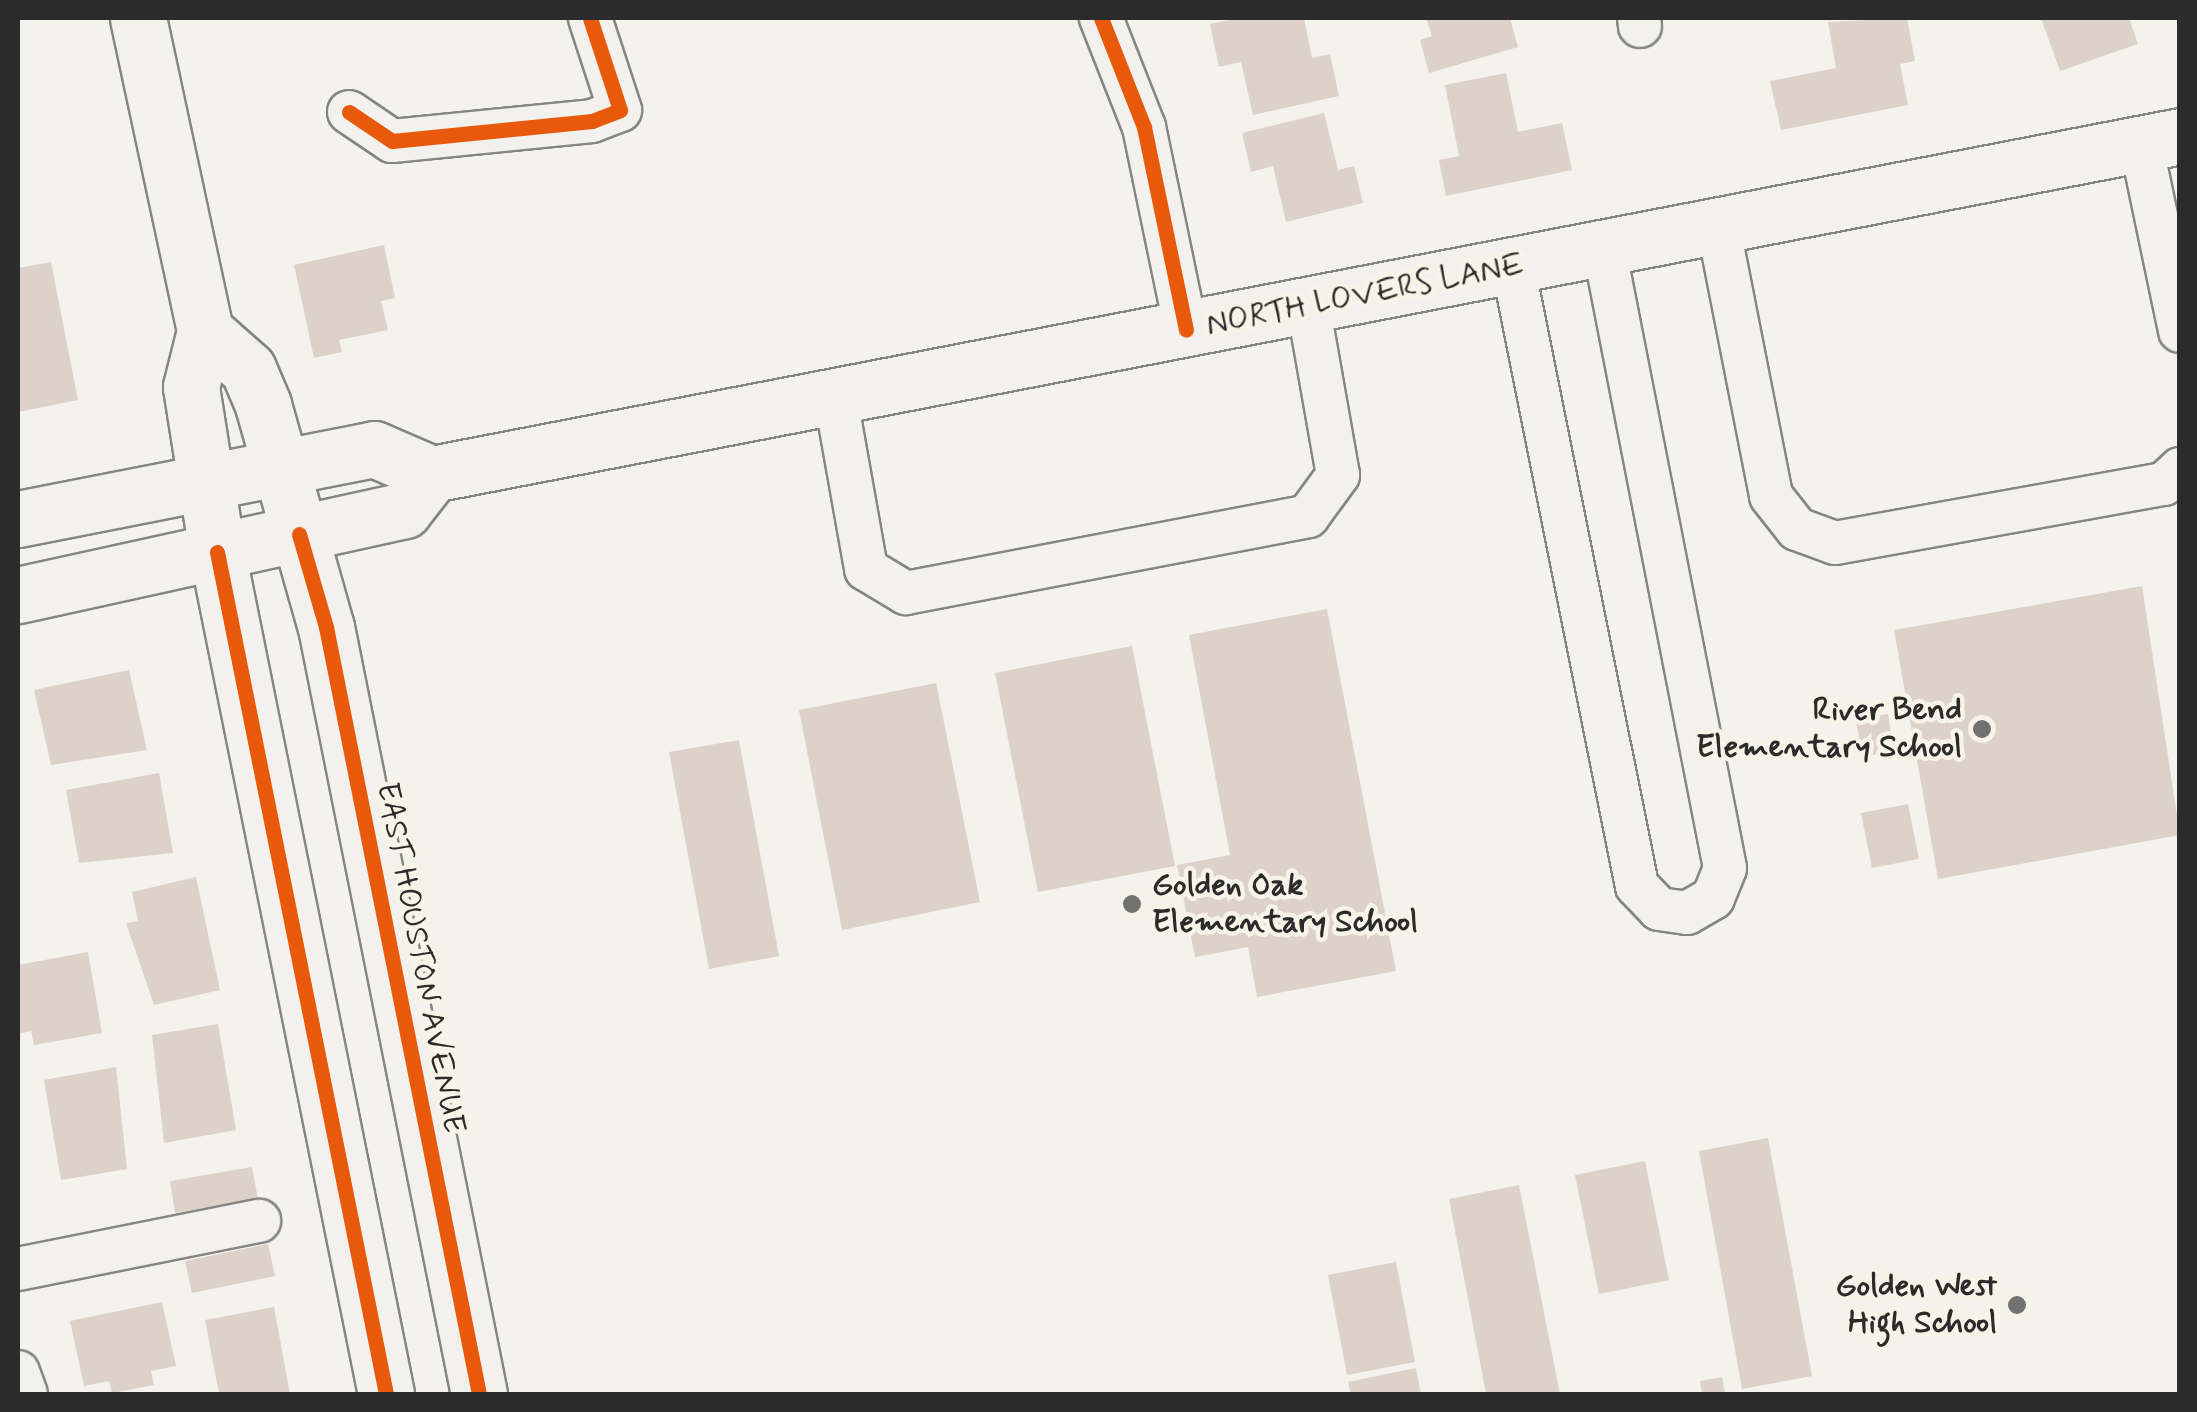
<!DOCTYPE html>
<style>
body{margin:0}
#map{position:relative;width:2197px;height:1412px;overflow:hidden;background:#f4f2ec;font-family:Mynerve,sans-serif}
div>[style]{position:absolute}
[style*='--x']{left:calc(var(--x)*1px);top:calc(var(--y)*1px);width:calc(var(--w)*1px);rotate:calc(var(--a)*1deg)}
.building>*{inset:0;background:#dcd2c9}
.roads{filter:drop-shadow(2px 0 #858582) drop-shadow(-2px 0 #858582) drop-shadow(0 2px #858582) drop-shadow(0 -2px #858582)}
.minor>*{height:42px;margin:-21px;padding:0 21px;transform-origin:21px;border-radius:21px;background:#f2f1ed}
.major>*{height:55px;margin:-27.5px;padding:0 27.5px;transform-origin:27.5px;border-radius:27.5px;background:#f2f1ed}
.cycleway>*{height:15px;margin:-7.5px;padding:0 7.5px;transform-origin:7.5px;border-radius:7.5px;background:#e8590c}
.dots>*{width:28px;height:28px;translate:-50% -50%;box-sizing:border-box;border:5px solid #f7f3e8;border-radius:50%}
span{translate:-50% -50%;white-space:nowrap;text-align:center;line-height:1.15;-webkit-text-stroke:9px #f7f3e8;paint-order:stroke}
.street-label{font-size:32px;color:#2b2b2b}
.poi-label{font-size:32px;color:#2b2b2b;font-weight:700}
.right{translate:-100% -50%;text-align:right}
.left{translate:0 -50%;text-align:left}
.frame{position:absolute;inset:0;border:20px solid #2b2b2b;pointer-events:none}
</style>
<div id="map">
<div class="building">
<div style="clip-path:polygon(1239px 18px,1304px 18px,1312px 58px,1330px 54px,1339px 96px,1253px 115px,1241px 62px,1219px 67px,1210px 24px)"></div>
<div style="clip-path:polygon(1426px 18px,1510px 18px,1518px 47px,1429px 73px,1420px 40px,1432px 36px)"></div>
<div style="clip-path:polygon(1907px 18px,1915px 61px,1900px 64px,1908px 105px,1781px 130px,1770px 81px,1836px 68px,1828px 22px)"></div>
<div style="clip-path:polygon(2041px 18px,2129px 18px,2138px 44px,2060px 71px)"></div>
<div style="clip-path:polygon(1506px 73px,1518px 132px,1562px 123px,1572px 170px,1446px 196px,1439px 160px,1459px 156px,1445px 85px)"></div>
<div style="clip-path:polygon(1324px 113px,1338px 170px,1354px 166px,1363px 203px,1286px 222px,1273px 166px,1251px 172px,1242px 133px)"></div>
<div style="clip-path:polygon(384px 245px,395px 298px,381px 301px,388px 330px,339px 340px,342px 352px,314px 358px,294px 265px)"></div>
<div style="clip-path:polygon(51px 262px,78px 400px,18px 412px,18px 268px)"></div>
<div style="clip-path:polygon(2142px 586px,2180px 835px,1938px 879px,1894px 630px)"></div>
<div style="clip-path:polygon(1327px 609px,1396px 971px,1257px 997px,1248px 947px,1195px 957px,1177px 865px,1230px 855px,1189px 635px)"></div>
<div style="clip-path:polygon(1132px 646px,1175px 866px,1038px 892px,995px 673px)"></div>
<div style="clip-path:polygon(129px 670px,147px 750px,51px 765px,34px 690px)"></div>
<div style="clip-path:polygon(936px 683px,980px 902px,842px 930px,799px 710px)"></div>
<div style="clip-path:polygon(1888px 714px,1894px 751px,1862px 757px,1856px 720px)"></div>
<div style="clip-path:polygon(739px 740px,779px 956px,709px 969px,669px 752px)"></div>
<div style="clip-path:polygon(159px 773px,173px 853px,79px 863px,66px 790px)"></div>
<div style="clip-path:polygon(1908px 804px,1919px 859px,1872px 868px,1861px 813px)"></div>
<div style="clip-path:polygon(196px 877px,220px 990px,154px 1005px,126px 923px,138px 921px,132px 892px)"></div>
<div style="clip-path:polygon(88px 952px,102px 1033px,34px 1045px,31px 1031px,18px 1034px,18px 965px)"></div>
<div style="clip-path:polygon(218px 1024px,236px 1130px,164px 1143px,152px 1035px)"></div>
<div style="clip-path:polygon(116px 1067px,127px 1169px,61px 1180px,44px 1080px)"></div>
<div style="clip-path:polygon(1768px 1138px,1812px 1376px,1742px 1389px,1699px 1151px)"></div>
<div style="clip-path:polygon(1645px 1161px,1669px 1280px,1599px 1294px,1575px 1175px)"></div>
<div style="clip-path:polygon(252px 1167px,258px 1199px,175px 1213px,170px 1181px)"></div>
<div style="clip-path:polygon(1519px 1185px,1560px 1394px,1486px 1394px,1449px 1199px)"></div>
<div style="clip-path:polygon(268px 1244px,275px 1276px,192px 1293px,185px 1261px)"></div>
<div style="clip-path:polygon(1396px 1262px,1415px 1362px,1347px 1375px,1328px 1275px)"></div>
<div style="clip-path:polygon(162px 1302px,176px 1366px,151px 1371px,154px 1385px,112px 1393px,109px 1381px,84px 1386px,70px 1321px)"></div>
<div style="clip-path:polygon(274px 1307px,290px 1394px,219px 1394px,205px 1320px)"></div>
<div style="clip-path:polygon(1416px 1368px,1421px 1394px,1351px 1394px,1348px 1382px)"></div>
<div style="clip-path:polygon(1722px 1377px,1725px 1394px,1702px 1394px,1700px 1381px)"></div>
</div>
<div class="roads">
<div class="minor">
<div style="--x:1101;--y:18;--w:117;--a:68.5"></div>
<div style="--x:1144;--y:127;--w:207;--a:78.3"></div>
<div style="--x:1639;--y:18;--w:8;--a:83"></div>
<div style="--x:349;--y:112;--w:52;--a:34"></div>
<div style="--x:392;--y:141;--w:201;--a:-5.7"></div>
<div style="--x:592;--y:121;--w:30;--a:-21"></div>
<div style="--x:620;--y:110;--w:97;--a:-108.1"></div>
<div style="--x:2141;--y:144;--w:191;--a:78.2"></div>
<div style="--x:1718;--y:225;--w:276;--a:78.9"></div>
<div style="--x:1771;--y:496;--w:42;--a:51.8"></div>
<div style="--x:1797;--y:529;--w:40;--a:20.2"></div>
<div style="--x:1835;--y:543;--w:334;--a:-10.2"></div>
<div style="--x:2164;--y:484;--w:22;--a:-43"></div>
<div style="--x:1513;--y:266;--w:632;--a:78.69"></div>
<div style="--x:1637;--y:886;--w:32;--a:46"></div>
<div style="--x:1659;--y:909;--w:28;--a:8"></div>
<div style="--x:1687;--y:913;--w:30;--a:-30"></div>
<div style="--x:1713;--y:898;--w:32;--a:-68"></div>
<div style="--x:1725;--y:868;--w:632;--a:-101.04"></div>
<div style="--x:836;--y:400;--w:172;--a:79.9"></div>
<div style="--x:866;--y:569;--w:47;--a:31"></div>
<div style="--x:906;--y:593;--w:409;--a:-10.8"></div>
<div style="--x:1308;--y:516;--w:51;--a:-53.8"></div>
<div style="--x:1338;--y:475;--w:173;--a:-100"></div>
<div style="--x:18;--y:1269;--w:246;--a:-11.3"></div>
<div style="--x:18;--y:1372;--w:23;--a:70"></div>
</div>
<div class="major">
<div style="--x:138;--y:18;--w:320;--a:77.9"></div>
<div style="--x:205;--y:331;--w:58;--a:104"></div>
<div style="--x:191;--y:387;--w:167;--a:81"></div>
<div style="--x:217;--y:552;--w:859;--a:78.65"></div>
<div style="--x:205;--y:331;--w:57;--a:41.5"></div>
<div style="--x:248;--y:369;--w:39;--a:67"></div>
<div style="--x:263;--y:405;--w:231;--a:74.2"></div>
<div style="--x:326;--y:627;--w:782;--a:78.72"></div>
<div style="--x:18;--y:519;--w:363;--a:-11.1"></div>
<div style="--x:374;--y:449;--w:63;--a:23.3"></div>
<div style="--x:432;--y:474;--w:1780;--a:-10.94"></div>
<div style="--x:18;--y:595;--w:395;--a:-12.4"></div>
<div style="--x:404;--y:510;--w:46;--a:-52.1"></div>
</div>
</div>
<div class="cycleway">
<div style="--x:1101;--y:18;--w:117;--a:68.5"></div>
<div style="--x:1144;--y:127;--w:207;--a:78.3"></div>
<div style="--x:349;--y:112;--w:52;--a:34"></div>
<div style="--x:392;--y:141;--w:201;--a:-5.7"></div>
<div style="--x:592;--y:121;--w:30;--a:-21"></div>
<div style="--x:620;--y:110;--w:97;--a:-108.1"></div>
<div style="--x:299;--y:534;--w:97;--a:73.8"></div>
<div style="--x:326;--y:627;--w:782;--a:78.72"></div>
<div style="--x:217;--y:552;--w:859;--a:78.65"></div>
</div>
<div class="dots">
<div style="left:1982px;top:729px;background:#71716f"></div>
<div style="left:1132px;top:904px;background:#71716f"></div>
<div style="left:2017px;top:1305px;background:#71716f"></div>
</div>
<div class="street-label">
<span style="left:1365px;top:295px;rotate:-11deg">NORTH LOVERS LANE</span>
<span style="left:420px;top:958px;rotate:79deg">EAST HOUSTON AVENUE</span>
</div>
<div class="poi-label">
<span class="right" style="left:1962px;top:729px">River Bend<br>Elementary School</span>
<span class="left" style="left:1152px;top:904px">Golden Oak<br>Elementary School</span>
<span class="right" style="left:1997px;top:1305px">Golden West<br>High School</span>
</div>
<div class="frame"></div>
</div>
